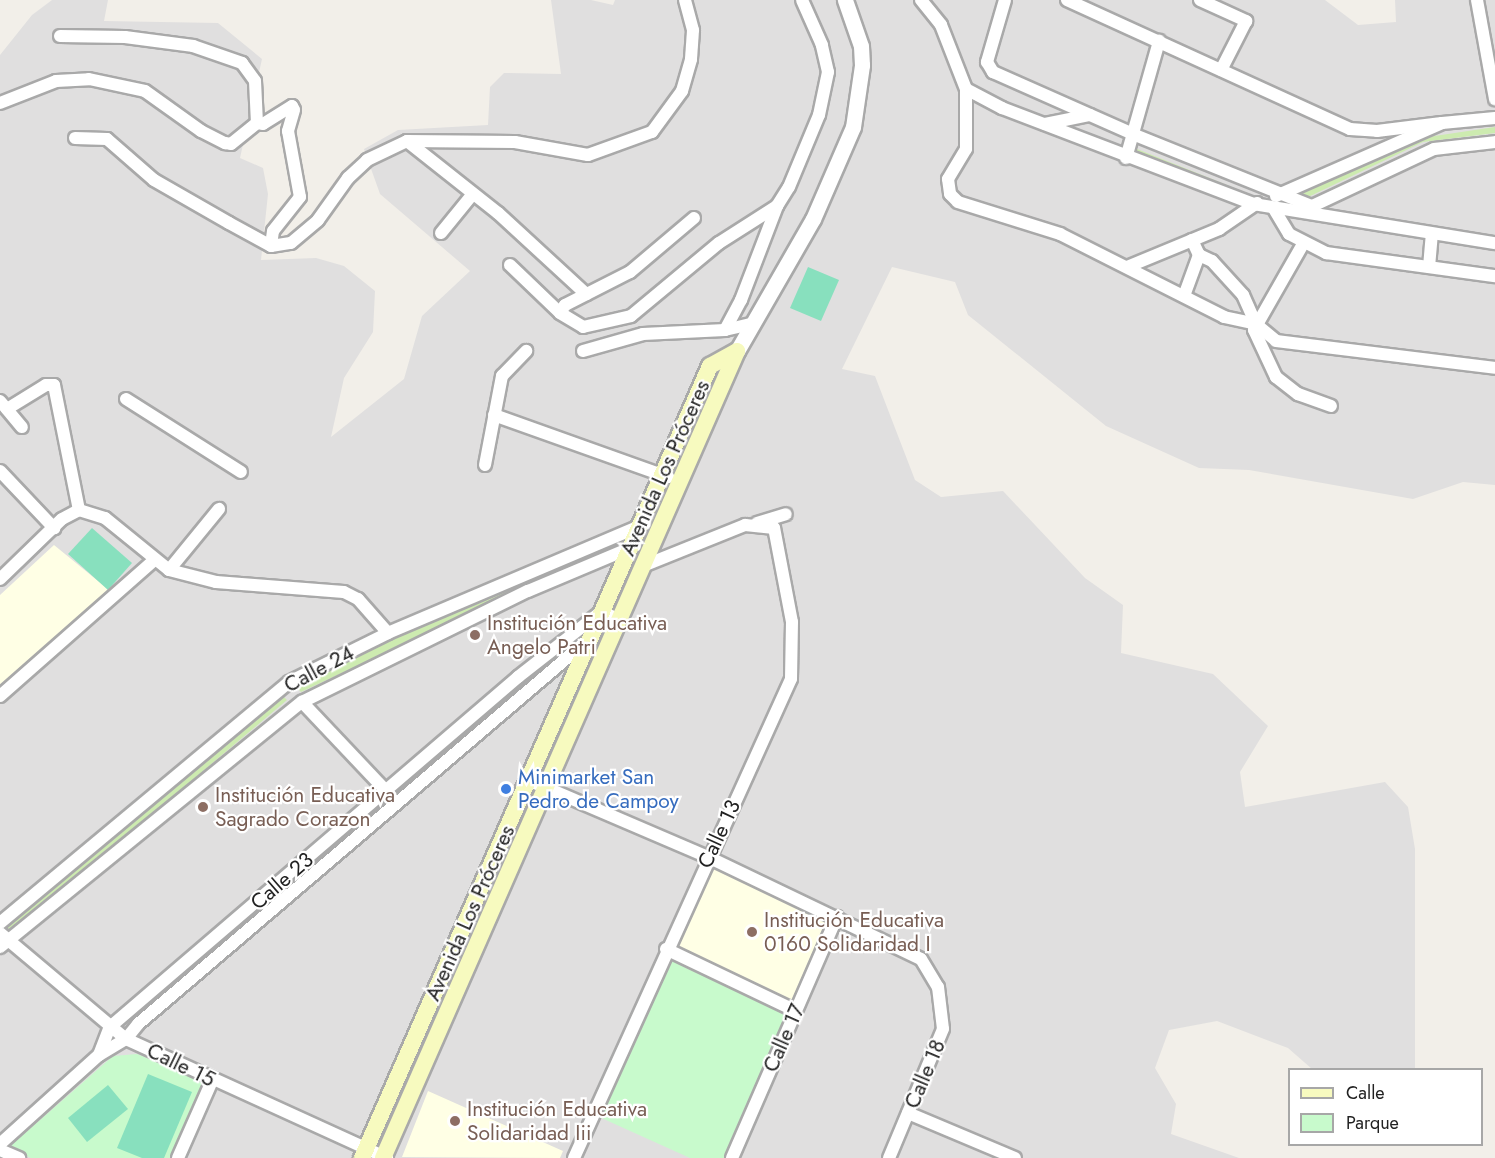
<!DOCTYPE html>
<meta charset="utf-8">
<style>
body{margin:0}
#map{position:relative;width:1495px;height:1158px;overflow:hidden;background:#f2efe9;font-family:Jost,sans-serif}
div>[style]{position:absolute}
[style*='--x']{left:calc(var(--x)*1px);top:calc(var(--y)*1px);width:calc(var(--w)*1px);rotate:calc(var(--a)*1deg)}
.residential>*{inset:0;background:#e0dfdf}
.education>*{inset:0;background:#ffffe5}
.grass>*{inset:0;background:#cdebb0}
.park>*{inset:0;background:#c8facc}
.pitch>*{inset:0;background:#88e0be}
.roads{filter:drop-shadow(2px 0 #a9a9a9) drop-shadow(-2px 0 #a9a9a9) drop-shadow(0 2px #a9a9a9) drop-shadow(0 -2px #a9a9a9)}
.minor>*{height:12px;margin:-6px;padding:0 6px;transform-origin:6px;border-radius:6px;background:#fff}
.tertiary>*{height:15px;margin:-7.5px;padding:0 7.5px;transform-origin:7.5px;border-radius:7.5px;background:#fff}
.secondary>*{height:16px;margin:-8px;padding:0 8px;transform-origin:8px;border-radius:8px;background:#f7fabf}
.dots>*{width:16px;height:16px;translate:-50% -50%;box-sizing:border-box;border:3px solid #fff;border-radius:50%}
span{translate:-50% -50%;white-space:nowrap;text-align:center;line-height:1.15;-webkit-text-stroke:4.5px #fff;paint-order:stroke}
.street-label{font-size:21px;color:#222}
.education-label{font-size:21px;color:#785e54}
.left{translate:0 -50%;text-align:left}
.shop-label{font-size:21px;color:#366cbe}
.legend{position:absolute;left:1288px;top:1068px;width:195px;height:78px;box-sizing:border-box;background:#fff;border:2px solid #a7a7a7;margin:0;padding:8px 10px;list-style:none;font-size:18px;color:#222}
.legend li{display:flex;align-items:center;gap:12px;height:30px}
.legend b{width:30px;border:2px solid #a7a7a7}
</style>
<div id="map">
<div class="residential">
<div style="clip-path:polygon(52px 0,108px 0,104px 21px,218px 23px,262px 59px,240px 158px,263px 168px,268px 194px,261px 260px,316px 258px,344px 266px,375px 291px,373px 332px,344px 378px,331px 437px,404px 379px,422px 316px,470px 271px,380px 194px,364px 149px,398px 130px,488px 125px,490px 87px,504px 73px,561px 74px,551px 0,591px 0,613px 5px,615px 0,1325px 0,1358px 25px,1396px 22px,1395px 0,1495px 0,1495px 485px,1463px 482px,1413px 499px,1249px 470px,1199px 468px,1106px 426px,968px 315px,955px 282px,892px 267px,842px 369px,875px 376px,915px 480px,941px 497px,1003px 491px,1085px 578px,1123px 605px,1121px 653px,1213px 674px,1268px 726px,1240px 772px,1245px 807px,1385px 782px,1408px 807px,1415px 849px,1415px 1069px,1312px 1069px,1288px 1048px,1217px 1021px,1169px 1030px,1155px 1068px,1176px 1104px,1171px 1134px,1239px 1158px,0 1158px,0 55px,32px 15px)"></div>
</div>
<div class="education">
<div style="clip-path:polygon(54px 545px,109px 590px,0 690px,0 595px)"></div>
<div style="clip-path:polygon(712px 868px,827px 919px,791px 1002px,676px 946px)"></div>
<div style="clip-path:polygon(428px 1091px,563px 1151px,560px 1158px,402px 1157px)"></div>
</div>
<div class="grass">
<div style="clip-path:polygon(1495px 127px,1495px 133px,1423px 142px,1304px 199px,1296px 195px,1421px 138px)"></div>
<div style="clip-path:polygon(1137px 149px,1252px 195px,1244px 199px,1134px 157px)"></div>
<div style="clip-path:polygon(627px 536px,623px 542px,301px 692px,293px 684px,455px 607px)"></div>
<div style="clip-path:polygon(627px 568px,632px 569px,544px 781px,534px 778px)"></div>
<div style="clip-path:polygon(516px 686px,523px 693px,400px 799px,393px 792px)"></div>
<div style="clip-path:polygon(280px 693px,287px 700px,9px 935px,2px 927px)"></div>
<div style="clip-path:polygon(531px 786px,539px 790px,382px 1151px,372px 1147px)"></div>
<div style="clip-path:polygon(386px 796px,393px 804px,135px 1021px,132px 1018px)"></div>
</div>
<div class="park">
<div style="clip-path:polygon(667px 955px,790px 1014px,728px 1158px,690px 1158px,597px 1116px)"></div>
<div style="clip-path:polygon(137px 1054px,205px 1081px,173px 1158px,31px 1158px,8px 1148px,113px 1056px)"></div>
</div>
<div class="pitch">
<div style="clip-path:polygon(808px 267px,839px 280px,821px 321px,790px 308px)"></div>
<div style="clip-path:polygon(92px 528px,132px 563px,108px 590px,68px 554px)"></div>
<div style="clip-path:polygon(148px 1074px,192px 1092px,164px 1158px,142px 1158px,117px 1148px)"></div>
<div style="clip-path:polygon(108px 1085px,128px 1109px,87px 1142px,68px 1118px)"></div>
</div>
<div class="roads">
<div class="minor">
<div style="--x:921;--y:0;--w:32;--a:51"></div>
<div style="--x:941;--y:25;--w:69;--a:68.7"></div>
<div style="--x:966;--y:89;--w:41;--a:27.8"></div>
<div style="--x:1002;--y:108;--w:269;--a:20.9"></div>
<div style="--x:1253;--y:204;--w:245;--a:9.2"></div>
<div style="--x:1005;--y:0;--w:65;--a:106.2"></div>
<div style="--x:987;--y:62;--w:12;--a:59"></div>
<div style="--x:993;--y:72;--w:155;--a:23.9"></div>
<div style="--x:1135;--y:135;--w:191;--a:21.9"></div>
<div style="--x:1067;--y:0;--w:311;--a:24.5"></div>
<div style="--x:1350;--y:129;--w:27;--a:4"></div>
<div style="--x:1377;--y:131;--w:65;--a:-7"></div>
<div style="--x:1200;--y:0;--w:51;--a:24.5"></div>
<div style="--x:1246;--y:21;--w:55;--a:117"></div>
<div style="--x:1477;--y:0;--w:101;--a:79.7"></div>
<div style="--x:60;--y:36;--w:65;--a:0.9"></div>
<div style="--x:125;--y:37;--w:69;--a:7.5"></div>
<div style="--x:193;--y:46;--w:52;--a:19.1"></div>
<div style="--x:242;--y:63;--w:22;--a:54"></div>
<div style="--x:255;--y:81;--w:42;--a:87.3"></div>
<div style="--x:257;--y:123;--w:6;--a:9"></div>
<div style="--x:263;--y:124;--w:34;--a:-32"></div>
<div style="--x:292;--y:106;--w:4;--a:63"></div>
<div style="--x:294;--y:110;--w:22;--a:106"></div>
<div style="--x:288;--y:131;--w:67;--a:79.7"></div>
<div style="--x:300;--y:197;--w:43;--a:128.5"></div>
<div style="--x:273;--y:231;--w:15;--a:98"></div>
<div style="--x:966;--y:89;--w:60;--a:90"></div>
<div style="--x:966;--y:149;--w:35;--a:121"></div>
<div style="--x:948;--y:179;--w:15;--a:82"></div>
<div style="--x:950;--y:194;--w:11;--a:45"></div>
<div style="--x:958;--y:202;--w:107;--a:17.4"></div>
<div style="--x:1060;--y:234;--w:184;--a:26.8"></div>
<div style="--x:1224;--y:317;--w:33;--a:12"></div>
<div style="--x:1256;--y:324;--w:26;--a:40"></div>
<div style="--x:1276;--y:341;--w:221;--a:7"></div>
<div style="--x:0;--y:103;--w:60;--a:-21.4"></div>
<div style="--x:56;--y:81;--w:33;--a:-3"></div>
<div style="--x:89;--y:79;--w:57;--a:12.1"></div>
<div style="--x:145;--y:91;--w:69;--a:35.5"></div>
<div style="--x:201;--y:131;--w:27;--a:27"></div>
<div style="--x:225;--y:143;--w:6;--a:9"></div>
<div style="--x:231;--y:144;--w:33;--a:-39"></div>
<div style="--x:1045;--y:124;--w:46;--a:-11.3"></div>
<div style="--x:75;--y:138;--w:32;--a:2"></div>
<div style="--x:107;--y:139;--w:62;--a:41.1"></div>
<div style="--x:154;--y:180;--w:86;--a:29.8"></div>
<div style="--x:229;--y:223;--w:48;--a:28.7"></div>
<div style="--x:271;--y:246;--w:20;--a:-9"></div>
<div style="--x:291;--y:243;--w:35;--a:-40"></div>
<div style="--x:318;--y:220;--w:52;--a:-54.5"></div>
<div style="--x:348;--y:178;--w:26;--a:-43"></div>
<div style="--x:367;--y:160;--w:44;--a:-25.4"></div>
<div style="--x:407;--y:141;--w:108;--a:0.5"></div>
<div style="--x:515;--y:142;--w:74;--a:10.1"></div>
<div style="--x:588;--y:155;--w:68;--a:-19.8"></div>
<div style="--x:652;--y:132;--w:51;--a:-53.8"></div>
<div style="--x:682;--y:91;--w:33;--a:-74"></div>
<div style="--x:691;--y:59;--w:29;--a:-86"></div>
<div style="--x:693;--y:30;--w:31;--a:-105"></div>
<div style="--x:407;--y:141;--w:116;--a:38.4"></div>
<div style="--x:498;--y:213;--w:120;--a:42.6"></div>
<div style="--x:1126;--y:158;--w:122;--a:-74.2"></div>
<div style="--x:1276;--y:196;--w:181;--a:-23.7"></div>
<div style="--x:1442;--y:123;--w:53;--a:-5.4"></div>
<div style="--x:1274;--y:209;--w:29;--a:59"></div>
<div style="--x:1289;--y:234;--w:42;--a:27.2"></div>
<div style="--x:1326;--y:253;--w:171;--a:7.8"></div>
<div style="--x:1306;--y:209;--w:141;--a:-25.1"></div>
<div style="--x:1434;--y:149;--w:61;--a:-6.5"></div>
<div style="--x:694;--y:218;--w:84;--a:139.8"></div>
<div style="--x:630;--y:272;--w:73;--a:153.1"></div>
<div style="--x:565;--y:305;--w:9;--a:122"></div>
<div style="--x:560;--y:313;--w:27;--a:31"></div>
<div style="--x:583;--y:327;--w:49;--a:-12.9"></div>
<div style="--x:631;--y:316;--w:114;--a:-39.7"></div>
<div style="--x:719;--y:243;--w:69;--a:-32.5"></div>
<div style="--x:777;--y:206;--w:22;--a:-58"></div>
<div style="--x:789;--y:187;--w:78;--a:-67.4"></div>
<div style="--x:819;--y:115;--w:44;--a:-78.2"></div>
<div style="--x:828;--y:72;--w:28;--a:-103"></div>
<div style="--x:822;--y:45;--w:49;--a:-114"></div>
<div style="--x:441;--y:233;--w:49;--a:-50.8"></div>
<div style="--x:1192;--y:240;--w:17;--a:65"></div>
<div style="--x:1199;--y:255;--w:14;--a:25"></div>
<div style="--x:1212;--y:261;--w:46;--a:47.6"></div>
<div style="--x:1243;--y:295;--w:32;--a:66"></div>
<div style="--x:1303;--y:244;--w:99;--a:119.7"></div>
<div style="--x:1254;--y:330;--w:52;--a:64.9"></div>
<div style="--x:1276;--y:377;--w:28;--a:38"></div>
<div style="--x:1298;--y:394;--w:35;--a:20"></div>
<div style="--x:510;--y:265;--w:69;--a:43.8"></div>
<div style="--x:1127;--y:267;--w:100;--a:-22.4"></div>
<div style="--x:1219;--y:229;--w:46;--a:-34.4"></div>
<div style="--x:1429;--y:267;--w:33;--a:-85"></div>
<div style="--x:1184;--y:296;--w:44;--a:-69.9"></div>
<div style="--x:725;--y:330;--w:34;--a:-62"></div>
<div style="--x:741;--y:300;--w:101;--a:-69"></div>
<div style="--x:583;--y:351;--w:62;--a:-15.8"></div>
<div style="--x:643;--y:334;--w:82;--a:-2.8"></div>
<div style="--x:725;--y:330;--w:28;--a:-13"></div>
<div style="--x:126;--y:399;--w:136;--a:32.4"></div>
<div style="--x:0;--y:401;--w:34;--a:50"></div>
<div style="--x:7;--y:409;--w:46;--a:-31.6"></div>
<div style="--x:46;--y:385;--w:8;--a:0"></div>
<div style="--x:54;--y:385;--w:127;--a:78.7"></div>
<div style="--x:494;--y:415;--w:185;--a:19.6"></div>
<div style="--x:485;--y:465;--w:91;--a:-79.2"></div>
<div style="--x:502;--y:376;--w:35;--a:-46"></div>
<div style="--x:0;--y:471;--w:79;--a:46.5"></div>
<div style="--x:757;--y:523;--w:30;--a:-17"></div>
<div style="--x:169;--y:570;--w:79;--a:-50.7"></div>
<div style="--x:0;--y:579;--w:86;--a:-44.1"></div>
<div style="--x:62;--y:519;--w:19;--a:-28"></div>
<div style="--x:79;--y:510;--w:27;--a:17"></div>
<div style="--x:105;--y:518;--w:82;--a:39.1"></div>
<div style="--x:169;--y:570;--w:49;--a:14.3"></div>
<div style="--x:216;--y:582;--w:128;--a:4.5"></div>
<div style="--x:344;--y:592;--w:16;--a:27"></div>
<div style="--x:358;--y:599;--w:45;--a:48.6"></div>
<div style="--x:0;--y:696;--w:205;--a:-41.4"></div>
<div style="--x:302;--y:702;--w:129;--a:46.6"></div>
<div style="--x:528;--y:780;--w:196;--a:23.2"></div>
<div style="--x:708;--y:857;--w:236;--a:25.6"></div>
<div style="--x:921;--y:959;--w:33;--a:59"></div>
<div style="--x:938;--y:987;--w:42;--a:83.2"></div>
<div style="--x:943;--y:1029;--w:140;--a:112.7"></div>
<div style="--x:0;--y:923;--w:376;--a:-39.8"></div>
<div style="--x:289;--y:682;--w:110;--a:-26.3"></div>
<div style="--x:388;--y:633;--w:279;--a:-23"></div>
<div style="--x:0;--y:933;--w:165;--a:40.1"></div>
<div style="--x:126;--y:1039;--w:287;--a:24.5"></div>
<div style="--x:0;--y:947;--w:389;--a:-39.1"></div>
<div style="--x:302;--y:702;--w:252;--a:-26.2"></div>
<div style="--x:528;--y:591;--w:116;--a:-22.8"></div>
<div style="--x:666;--y:949;--w:144;--a:25.5"></div>
<div style="--x:99;--y:1055;--w:30;--a:-69"></div>
<div style="--x:110;--y:1027;--w:538;--a:-40.62"></div>
<div style="--x:518;--y:677;--w:105;--a:-38.1"></div>
<div style="--x:601;--y:612;--w:19;--a:21"></div>
<div style="--x:908;--y:1113;--w:116;--a:22.8"></div>
<div style="--x:0;--y:1144;--w:133;--a:-42"></div>
<div style="--x:99;--y:1055;--w:31;--a:-31"></div>
<div style="--x:126;--y:1039;--w:19;--a:-51"></div>
<div style="--x:138;--y:1024;--w:592;--a:-40.48"></div>
<div style="--x:0;--y:1150;--w:21;--a:23"></div>
<div style="--x:178;--y:1158;--w:84;--a:-66.2"></div>
<div style="--x:574;--y:1158;--w:526;--a:-65.63"></div>
<div style="--x:791;--y:679;--w:57;--a:-89"></div>
<div style="--x:792;--y:622;--w:96;--a:-100.8"></div>
<div style="--x:774;--y:528;--w:29;--a:-174"></div>
<div style="--x:745;--y:525;--w:110;--a:158.1"></div>
<div style="--x:732;--y:1158;--w:263;--a:-66.5"></div>
</div>
<div class="tertiary">
<div style="--x:737;--y:351;--w:152;--a:-60.1"></div>
<div style="--x:813;--y:219;--w:100;--a:-66.5"></div>
<div style="--x:853;--y:127;--w:63;--a:-81.7"></div>
<div style="--x:862;--y:65;--w:19;--a:-93"></div>
<div style="--x:861;--y:46;--w:49;--a:-109.2"></div>
</div>
<div class="secondary">
<div style="--x:362;--y:1158;--w:865;--a:-66.28"></div>
<div style="--x:710;--y:366;--w:31;--a:-29"></div>
<div style="--x:383;--y:1158;--w:881;--a:-66.31"></div>
</div>
</div>
<div class="dots">
<div style="left:475px;top:635px;background:#8d6e63"></div>
<div style="left:506px;top:789px;background:#3f7fe0"></div>
<div style="left:203px;top:807px;background:#8d6e63"></div>
<div style="left:752px;top:932px;background:#8d6e63"></div>
<div style="left:455px;top:1121px;background:#8d6e63"></div>
</div>
<div class="street-label">
<span style="left:665px;top:468px;rotate:-66deg">Avenida Los Próceres</span>
<span style="left:319px;top:669px;rotate:-28deg">Calle 24</span>
<span style="left:719px;top:834px;rotate:-65deg">Calle 13</span>
<span style="left:282px;top:881px;rotate:-41deg">Calle 23</span>
<span style="left:470px;top:913px;rotate:-66deg">Avenida Los Próceres</span>
<span style="left:784px;top:1038px;rotate:-66deg">Calle 17</span>
<span style="left:181px;top:1065px;rotate:26deg">Calle 15</span>
<span style="left:925px;top:1074px;rotate:-67deg">Calle 18</span>
</div>
<div class="education-label">
<span class="left" style="left:487px;top:635px">Institución Educativa<br>Angelo Patri</span>
<span class="left" style="left:215px;top:807px">Institución Educativa<br>Sagrado Corazon</span>
<span class="left" style="left:764px;top:932px">Institución Educativa<br>0160 Solidaridad I</span>
<span class="left" style="left:467px;top:1121px">Institución Educativa<br>Solidaridad Iii</span>
</div>
<div class="shop-label">
<span class="left" style="left:518px;top:789px">Minimarket San<br>Pedro de Campoy</span>
</div>
<ul class="legend">
<li><b style="height:8px;background:#f7fabf"></b>Calle</li>
<li><b style="height:16px;background:#c8facc"></b>Parque</li>
</ul>
</div>
